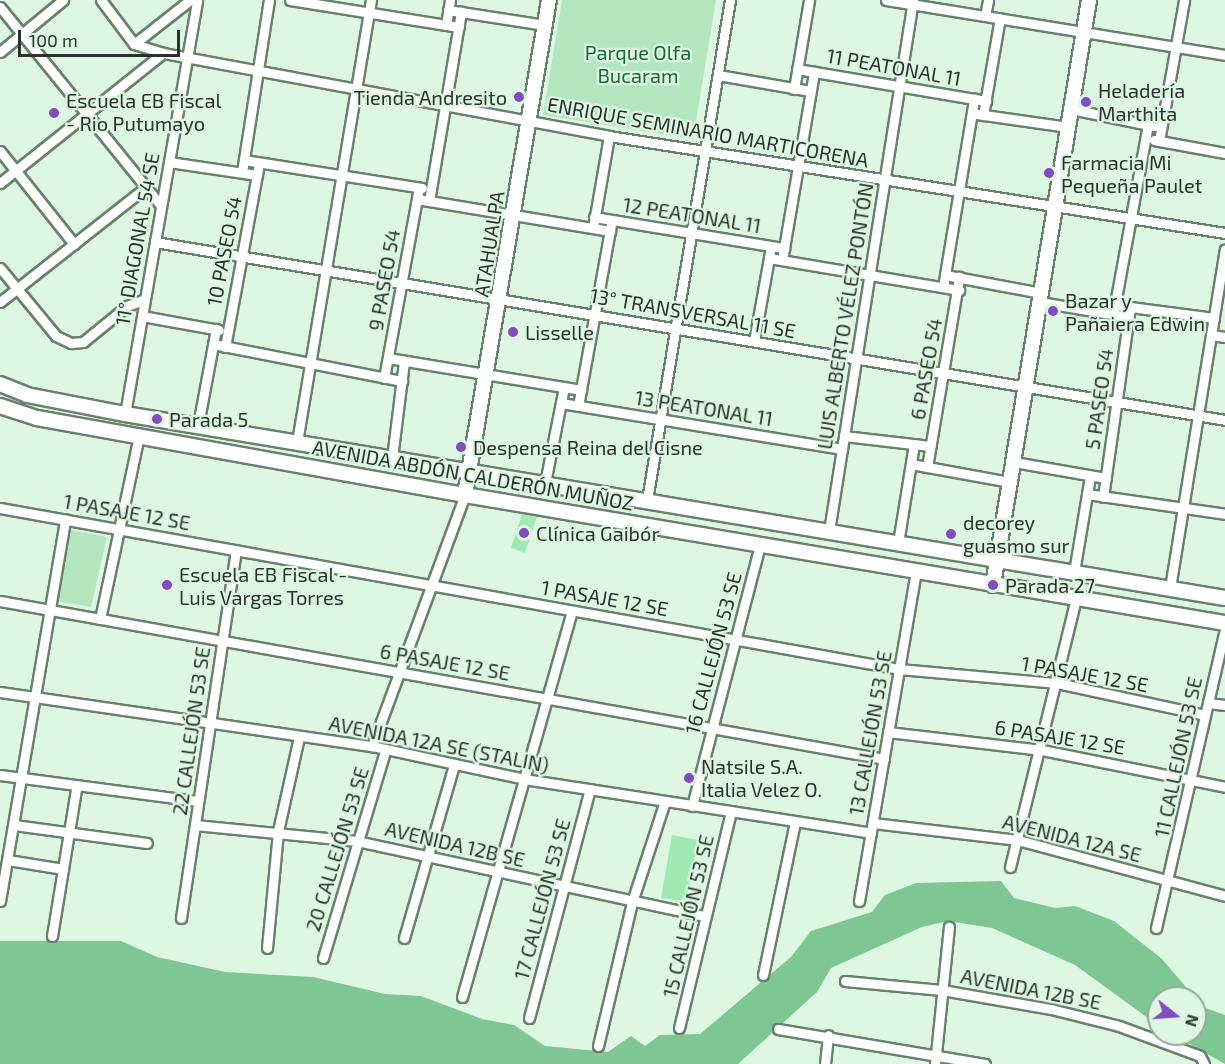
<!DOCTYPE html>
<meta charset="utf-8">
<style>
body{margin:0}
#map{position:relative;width:1225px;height:1064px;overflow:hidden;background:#def7e3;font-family:"Exo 2",sans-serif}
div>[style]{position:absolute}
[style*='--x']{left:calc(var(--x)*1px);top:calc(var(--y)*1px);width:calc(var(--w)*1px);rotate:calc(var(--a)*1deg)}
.green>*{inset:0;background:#b3e6bf}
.water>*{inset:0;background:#7fc792}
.building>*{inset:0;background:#a0e9b3}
.roads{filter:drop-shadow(2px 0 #69806e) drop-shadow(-2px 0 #69806e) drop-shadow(0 2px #69806e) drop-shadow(0 -2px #69806e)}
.street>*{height:9px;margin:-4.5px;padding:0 4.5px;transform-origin:4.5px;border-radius:4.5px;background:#fff}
.secondary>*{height:14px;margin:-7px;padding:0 7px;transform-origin:7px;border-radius:7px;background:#fff}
.dots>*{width:16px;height:16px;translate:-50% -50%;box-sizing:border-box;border:3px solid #def7e3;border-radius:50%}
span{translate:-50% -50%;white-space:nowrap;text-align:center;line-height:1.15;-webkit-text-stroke:4.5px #def7e3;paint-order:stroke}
.park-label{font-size:20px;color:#1a6838}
.street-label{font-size:20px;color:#29332b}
.poi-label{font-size:20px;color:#29332b}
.left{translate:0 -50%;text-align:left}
.right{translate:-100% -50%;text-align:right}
.north{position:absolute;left:1147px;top:986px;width:60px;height:60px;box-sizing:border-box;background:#def7e3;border:2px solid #96a999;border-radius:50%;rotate:107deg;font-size:16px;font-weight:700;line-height:24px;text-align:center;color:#29332b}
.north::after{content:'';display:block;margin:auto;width:21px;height:27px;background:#824bc2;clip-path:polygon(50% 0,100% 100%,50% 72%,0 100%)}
.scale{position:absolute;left:18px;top:30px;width:162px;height:27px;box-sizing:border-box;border:3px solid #29332b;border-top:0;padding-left:8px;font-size:18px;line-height:21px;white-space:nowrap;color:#29332b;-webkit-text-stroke:4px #def7e3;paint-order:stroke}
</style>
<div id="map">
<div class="green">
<div style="clip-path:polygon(562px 0,716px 0,693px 139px,543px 115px)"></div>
<div style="clip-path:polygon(71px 530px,107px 537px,91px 607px,55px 601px)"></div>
</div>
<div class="water">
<div style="clip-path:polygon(1001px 881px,1014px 898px,1055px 908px,1075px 906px,1114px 921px,1162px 959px,1203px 1007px,1225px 1015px,1225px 1064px,1172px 1034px,1195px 1034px,1195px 998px,1159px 998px,1159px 1026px,1075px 965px,992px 928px,948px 921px,922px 927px,831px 968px,817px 992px,738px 1064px,0 1064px,0 941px,121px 941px,157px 957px,225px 972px,313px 977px,385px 994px,421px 996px,482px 1019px,514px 1025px,545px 1046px,608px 1052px,631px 1036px,645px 1046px,660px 1035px,700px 1034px,791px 957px,811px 931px,872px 912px,885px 895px,916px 883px)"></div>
</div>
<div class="building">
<div style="clip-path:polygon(522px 514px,537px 517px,525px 553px,511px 548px)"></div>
<div style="clip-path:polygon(672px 835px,698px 840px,686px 902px,661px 898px)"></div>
</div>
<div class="roads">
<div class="street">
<div style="--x:101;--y:0;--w:55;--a:53.1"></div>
<div style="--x:134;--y:44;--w:30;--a:17"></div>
<div style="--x:163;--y:53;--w:454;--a:10.5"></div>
<div style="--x:609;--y:136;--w:624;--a:8.95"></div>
<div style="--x:290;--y:0;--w:171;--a:9.1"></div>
<div style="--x:886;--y:0;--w:343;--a:9.2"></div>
<div style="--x:0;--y:7;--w:256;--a:51"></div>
<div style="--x:448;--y:10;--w:98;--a:8.8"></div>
<div style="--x:985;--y:16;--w:16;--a:-79"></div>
<div style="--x:446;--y:25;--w:25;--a:-81"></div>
<div style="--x:134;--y:44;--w:71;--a:-38.2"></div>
<div style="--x:0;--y:52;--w:82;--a:-39.5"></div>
<div style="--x:797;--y:69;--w:192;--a:9.6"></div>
<div style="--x:718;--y:75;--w:94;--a:9.8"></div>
<div style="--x:794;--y:89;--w:90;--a:-80.4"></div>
<div style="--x:1071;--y:109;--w:85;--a:11.6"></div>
<div style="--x:977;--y:114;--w:92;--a:8.1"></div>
<div style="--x:983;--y:115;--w:98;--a:-80.1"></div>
<div style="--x:1154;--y:140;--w:72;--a:10.4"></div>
<div style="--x:1159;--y:141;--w:143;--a:-79.9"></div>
<div style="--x:0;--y:151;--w:119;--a:51.5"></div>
<div style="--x:244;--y:160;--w:180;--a:8.9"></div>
<div style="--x:169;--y:162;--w:89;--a:8.4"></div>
<div style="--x:242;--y:172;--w:174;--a:-81.1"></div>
<div style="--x:0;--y:183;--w:208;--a:-38.6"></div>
<div style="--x:417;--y:199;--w:196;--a:9.4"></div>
<div style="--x:429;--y:201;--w:192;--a:-80.4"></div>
<div style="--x:594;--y:217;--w:193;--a:9.3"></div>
<div style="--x:594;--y:222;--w:87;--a:-80.1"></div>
<div style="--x:155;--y:242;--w:1085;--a:9.44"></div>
<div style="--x:783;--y:254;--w:185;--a:-80.3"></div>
<div style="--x:769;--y:258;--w:193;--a:9.6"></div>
<div style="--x:0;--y:268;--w:88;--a:50.5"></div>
<div style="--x:56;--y:336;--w:17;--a:25"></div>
<div style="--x:71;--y:343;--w:12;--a:-5"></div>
<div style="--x:83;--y:342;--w:57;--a:-39.3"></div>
<div style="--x:127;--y:306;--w:19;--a:-21"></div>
<div style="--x:945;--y:275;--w:98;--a:10.6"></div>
<div style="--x:943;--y:287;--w:191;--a:-80.6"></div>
<div style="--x:0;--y:302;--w:184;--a:-38.2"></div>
<div style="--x:1040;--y:302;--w:90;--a:9.6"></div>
<div style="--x:1115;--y:305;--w:100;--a:7.5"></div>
<div style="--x:1113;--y:315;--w:194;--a:-79.6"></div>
<div style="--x:142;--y:316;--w:78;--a:10.3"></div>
<div style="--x:1211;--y:335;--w:14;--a:8"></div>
<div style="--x:754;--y:341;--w:90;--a:-79.8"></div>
<div style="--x:213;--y:344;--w:193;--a:11.1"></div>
<div style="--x:225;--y:347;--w:187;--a:-79.5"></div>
<div style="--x:388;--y:358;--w:196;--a:9.4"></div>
<div style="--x:384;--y:378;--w:193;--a:-79.6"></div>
<div style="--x:561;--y:403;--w:285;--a:9.3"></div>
<div style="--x:578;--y:406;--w:184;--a:-79.7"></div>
<div style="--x:125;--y:414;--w:420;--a:-80.1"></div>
<div style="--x:198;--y:425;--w:98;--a:-79.4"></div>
<div style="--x:844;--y:436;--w:87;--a:6.6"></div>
<div style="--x:297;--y:442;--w:448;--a:-80.5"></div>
<div style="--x:392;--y:458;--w:98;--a:-82.9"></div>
<div style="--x:1014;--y:462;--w:93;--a:9.9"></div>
<div style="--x:911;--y:464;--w:101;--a:10.3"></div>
<div style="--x:927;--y:467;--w:193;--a:-80.4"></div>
<div style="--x:545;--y:483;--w:98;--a:-78.8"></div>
<div style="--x:1087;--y:494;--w:139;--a:8.2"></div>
<div style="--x:1103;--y:497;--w:192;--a:-81.9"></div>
<div style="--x:647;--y:500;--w:507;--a:-80.57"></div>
<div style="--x:0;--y:508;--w:913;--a:10.15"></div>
<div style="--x:899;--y:669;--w:159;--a:5.1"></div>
<div style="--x:1057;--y:683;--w:151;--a:12.2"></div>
<div style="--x:829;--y:531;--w:538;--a:-81.01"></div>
<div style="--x:898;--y:543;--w:100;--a:-80.8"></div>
<div style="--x:1074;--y:572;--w:97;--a:-80.5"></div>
<div style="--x:1170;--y:588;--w:343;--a:-80.8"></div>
<div style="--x:0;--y:601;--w:898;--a:10.13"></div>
<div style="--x:100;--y:619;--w:187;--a:-78"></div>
<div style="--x:0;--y:692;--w:376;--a:8.3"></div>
<div style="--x:372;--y:746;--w:156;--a:12.2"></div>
<div style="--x:524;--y:779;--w:351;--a:8.8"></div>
<div style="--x:1208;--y:703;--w:17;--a:7"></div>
<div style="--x:888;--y:732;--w:155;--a:6.7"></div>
<div style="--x:1042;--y:750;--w:187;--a:11.4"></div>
<div style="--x:372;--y:746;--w:268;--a:-69.7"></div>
<div style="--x:0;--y:775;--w:200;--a:7.5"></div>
<div style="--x:692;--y:806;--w:270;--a:-75.4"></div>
<div style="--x:873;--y:823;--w:146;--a:6.7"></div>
<div style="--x:1018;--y:840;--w:214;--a:15.1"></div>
<div style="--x:14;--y:825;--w:134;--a:7.7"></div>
<div style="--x:195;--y:825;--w:163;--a:5.6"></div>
<div style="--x:357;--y:841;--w:356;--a:12.2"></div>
<div style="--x:8;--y:860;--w:56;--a:9.3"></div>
<div style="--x:1010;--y:867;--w:277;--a:-76.2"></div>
<div style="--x:0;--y:901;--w:387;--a:-80.3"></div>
<div style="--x:859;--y:901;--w:335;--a:-80.2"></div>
<div style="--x:181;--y:918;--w:372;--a:-81.5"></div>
<div style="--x:1156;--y:928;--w:308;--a:-77"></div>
<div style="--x:52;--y:936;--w:149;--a:-80.7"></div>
<div style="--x:404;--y:938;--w:180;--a:-73.9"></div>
<div style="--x:267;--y:948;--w:118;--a:-84.6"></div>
<div style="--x:278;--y:831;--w:96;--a:-77.4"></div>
<div style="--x:323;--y:958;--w:216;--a:-73.3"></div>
<div style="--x:763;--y:975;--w:156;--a:-78.2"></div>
<div style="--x:845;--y:981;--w:97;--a:5.3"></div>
<div style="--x:942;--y:990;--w:111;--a:9.9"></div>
<div style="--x:1051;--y:1009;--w:70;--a:14"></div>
<div style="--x:1119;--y:1026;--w:86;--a:20.3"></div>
<div style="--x:1200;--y:1056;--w:9;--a:63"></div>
<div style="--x:462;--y:997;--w:401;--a:-74.1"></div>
<div style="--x:529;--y:1018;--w:237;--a:-75.1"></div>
<div style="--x:679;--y:1028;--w:222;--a:-76.5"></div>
<div style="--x:778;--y:1029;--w:210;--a:9.6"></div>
<div style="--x:598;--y:1046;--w:148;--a:-76.7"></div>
<div style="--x:632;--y:902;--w:106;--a:-71.9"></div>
<div style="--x:825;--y:1064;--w:29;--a:-84"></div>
<div style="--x:935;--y:1064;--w:138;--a:-84.2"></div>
</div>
<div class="secondary">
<div style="--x:0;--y:384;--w:29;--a:22"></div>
<div style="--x:27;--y:395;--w:100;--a:11"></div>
<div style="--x:125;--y:414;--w:1115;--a:9.5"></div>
<div style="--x:0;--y:406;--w:39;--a:18"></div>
<div style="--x:37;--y:418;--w:435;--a:10.2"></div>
<div style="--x:465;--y:495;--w:771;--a:9.56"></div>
<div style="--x:465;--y:495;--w:502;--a:-80.37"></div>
<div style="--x:993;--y:585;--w:593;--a:-80.68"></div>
</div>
</div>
<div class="dots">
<div style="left:519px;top:97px;background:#824bc2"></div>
<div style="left:1086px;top:102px;background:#824bc2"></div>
<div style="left:54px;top:113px;background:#824bc2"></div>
<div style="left:1049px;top:173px;background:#824bc2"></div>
<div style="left:1053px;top:311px;background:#824bc2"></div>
<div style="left:513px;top:332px;background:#824bc2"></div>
<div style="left:157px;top:419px;background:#824bc2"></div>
<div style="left:461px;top:447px;background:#824bc2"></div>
<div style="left:524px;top:533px;background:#824bc2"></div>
<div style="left:951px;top:534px;background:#824bc2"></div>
<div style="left:167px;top:585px;background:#824bc2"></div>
<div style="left:993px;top:585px;background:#824bc2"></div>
<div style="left:689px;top:778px;background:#824bc2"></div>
</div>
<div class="park-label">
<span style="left:638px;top:64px">Parque Olfa<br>Bucaram</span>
</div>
<div class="street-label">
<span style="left:894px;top:67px;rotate:10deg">11 PEATONAL 11</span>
<span style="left:708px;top:132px;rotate:10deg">ENRIQUE SEMINARIO MARTICORENA</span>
<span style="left:692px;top:215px;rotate:9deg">12 PEATONAL 11</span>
<span style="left:137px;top:239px;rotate:-80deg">11° DIAGONAL 54 SE</span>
<span style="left:489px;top:244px;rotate:-81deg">ATAHUALPA</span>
<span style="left:224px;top:251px;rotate:-79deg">10 PASEO 54</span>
<span style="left:384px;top:280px;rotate:-80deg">9 PASEO 54</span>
<span style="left:693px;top:313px;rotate:10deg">13° TRANSVERSAL 11 SE</span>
<span style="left:845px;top:316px;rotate:-81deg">LUIS ALBERTO VÉLEZ PONTÓN</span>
<span style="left:926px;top:369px;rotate:-80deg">6 PASEO 54</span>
<span style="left:1099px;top:399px;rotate:-82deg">5 PASEO 54</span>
<span style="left:704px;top:408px;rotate:9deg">13 PEATONAL 11</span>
<span style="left:473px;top:475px;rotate:10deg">AVENIDA ABDÓN CALDERÓN MUÑOZ</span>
<span style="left:127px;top:512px;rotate:10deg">1 PASAJE 12 SE</span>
<span style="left:605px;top:598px;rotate:10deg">1 PASAJE 12 SE</span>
<span style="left:713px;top:653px;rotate:-75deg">16 CALLEJÓN 53 SE</span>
<span style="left:445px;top:662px;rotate:10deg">6 PASAJE 12 SE</span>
<span style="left:1085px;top:674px;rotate:10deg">1 PASAJE 12 SE</span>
<span style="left:191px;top:731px;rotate:-82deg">22 CALLEJÓN 53 SE</span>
<span style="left:870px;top:733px;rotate:-80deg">13 CALLEJÓN 53 SE</span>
<span style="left:1060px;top:737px;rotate:9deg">6 PASAJE 12 SE</span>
<span style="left:439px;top:744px;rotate:11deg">AVENIDA 12A SE (STALIN)</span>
<span style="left:1178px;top:757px;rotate:-78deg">11 CALLEJÓN 53 SE</span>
<span style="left:1072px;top:838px;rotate:14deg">AVENIDA 12A SE</span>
<span style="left:455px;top:844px;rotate:13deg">AVENIDA 12B SE</span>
<span style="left:337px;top:849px;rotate:-73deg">20 CALLEJÓN 53 SE</span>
<span style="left:542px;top:899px;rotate:-75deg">17 CALLEJÓN 53 SE</span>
<span style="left:688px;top:916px;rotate:-77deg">15 CALLEJÓN 53 SE</span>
<span style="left:1031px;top:989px;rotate:11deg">AVENIDA 12B SE</span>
</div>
<div class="poi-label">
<span class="left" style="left:1098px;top:102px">Heladería<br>Marthita</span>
<span class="right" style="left:507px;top:97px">Tienda Andresito</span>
<span class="left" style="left:66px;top:112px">Escuela EB Fiscal<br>- Rio Putumayo</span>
<span class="left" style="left:1061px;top:174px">Farmacia Mi<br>Pequeña Paulet</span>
<span class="left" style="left:1065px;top:312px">Bazar y<br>Pañaiera Edwin</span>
<span class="left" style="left:525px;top:332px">Lisselle</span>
<span class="left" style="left:169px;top:419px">Parada 5</span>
<span class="left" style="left:473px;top:447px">Despensa Reina del Cisne</span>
<span class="left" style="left:963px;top:534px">decorey<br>guasmo sur</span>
<span class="left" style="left:536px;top:533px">Clínica Gaibór</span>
<span class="left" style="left:179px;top:586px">Escuela EB Fiscal -<br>Luis Vargas Torres</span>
<span class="left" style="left:1005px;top:585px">Parada 27</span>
<span class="left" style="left:701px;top:778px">Natsile S.A.<br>Italia Velez O.</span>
</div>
<div class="north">N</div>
<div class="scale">100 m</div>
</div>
